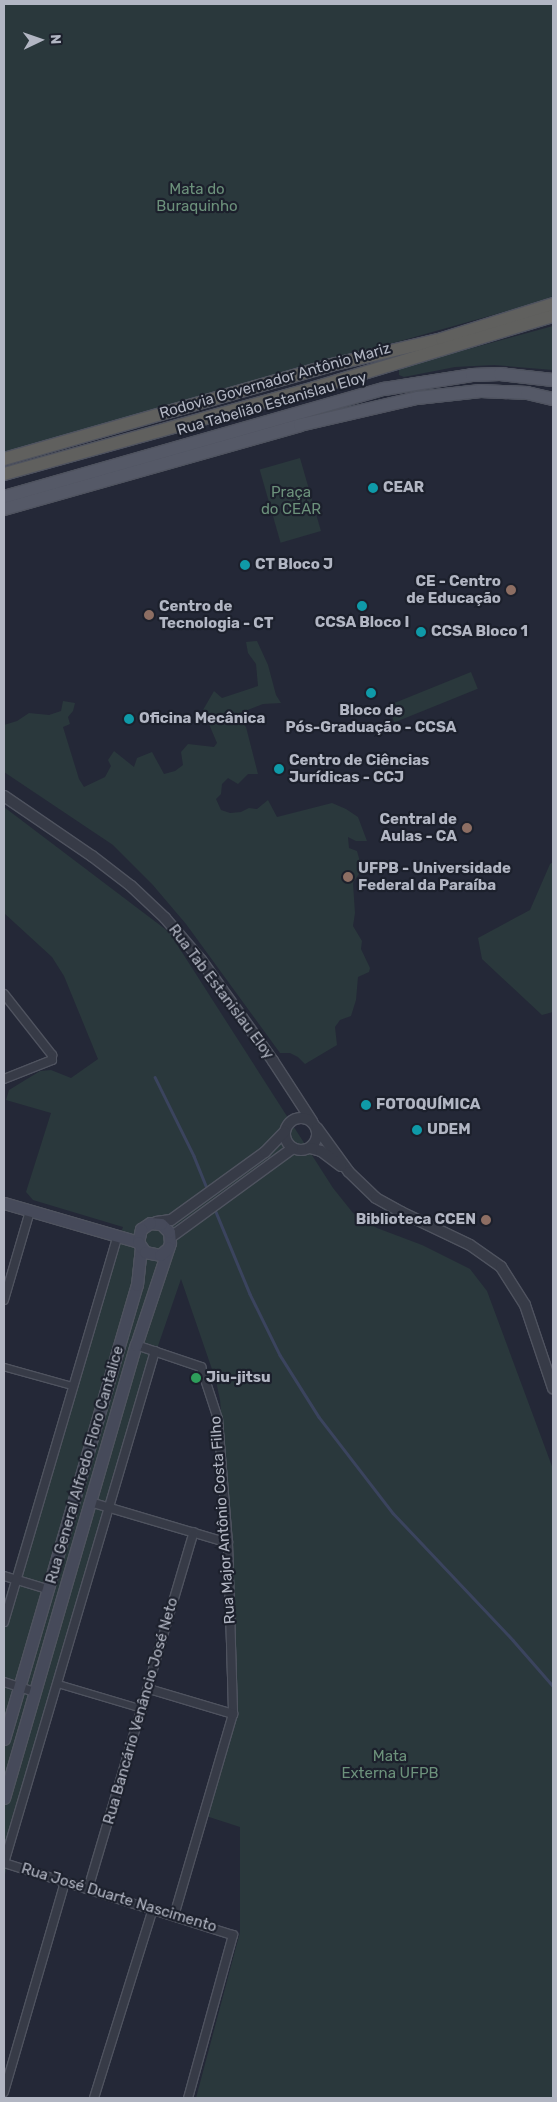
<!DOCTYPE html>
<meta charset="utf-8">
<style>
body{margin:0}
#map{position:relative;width:557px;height:2102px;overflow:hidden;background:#242837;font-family:Rubik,sans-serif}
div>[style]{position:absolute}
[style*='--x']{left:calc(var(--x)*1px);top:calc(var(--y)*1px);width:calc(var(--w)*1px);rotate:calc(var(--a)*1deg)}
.green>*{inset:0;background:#2a383c;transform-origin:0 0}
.stream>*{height:2.5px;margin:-1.25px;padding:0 1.25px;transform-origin:1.25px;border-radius:1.25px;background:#3b445e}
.roads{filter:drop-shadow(1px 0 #4f535f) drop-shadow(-1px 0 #4f535f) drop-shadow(0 1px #4f535f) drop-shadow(0 -1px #4f535f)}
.pedestrian>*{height:5.5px;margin:-2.75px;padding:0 2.75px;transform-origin:2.75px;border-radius:2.75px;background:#373b47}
.minor>*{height:8px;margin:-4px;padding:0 4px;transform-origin:4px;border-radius:4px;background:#373b47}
.tertiary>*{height:10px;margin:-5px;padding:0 5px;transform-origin:5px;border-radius:5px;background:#373b47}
.tertiary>.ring{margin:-5px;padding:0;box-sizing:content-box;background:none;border:10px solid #373b47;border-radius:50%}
.secondary>*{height:11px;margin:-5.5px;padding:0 5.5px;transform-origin:5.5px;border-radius:5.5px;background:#464a5a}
.primary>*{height:12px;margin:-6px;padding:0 6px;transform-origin:6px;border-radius:6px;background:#555967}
.trunk>*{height:12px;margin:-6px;padding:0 6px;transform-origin:6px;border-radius:6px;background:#60605e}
.dots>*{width:14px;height:14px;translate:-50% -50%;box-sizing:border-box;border:2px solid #1c202c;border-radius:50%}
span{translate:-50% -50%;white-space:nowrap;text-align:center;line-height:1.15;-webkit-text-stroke:4.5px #1c202c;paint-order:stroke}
.park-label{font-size:15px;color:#6c917b}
.street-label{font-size:15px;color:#b2b6c3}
.poi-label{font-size:15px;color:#b2b6c3;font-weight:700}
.left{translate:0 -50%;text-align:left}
.right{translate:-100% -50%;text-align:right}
.frame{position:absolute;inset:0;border:5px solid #b2b6c3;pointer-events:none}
.north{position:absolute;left:15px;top:15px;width:50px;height:50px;-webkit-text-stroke:4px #1c202c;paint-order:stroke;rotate:87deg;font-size:14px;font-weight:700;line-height:20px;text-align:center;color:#b2b6c3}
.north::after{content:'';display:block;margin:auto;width:18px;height:22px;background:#b2b6c3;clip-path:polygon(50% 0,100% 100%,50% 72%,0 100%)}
</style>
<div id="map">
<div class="green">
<i style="clip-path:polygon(4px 4px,553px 4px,553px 296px,539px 302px,4px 452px)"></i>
<i style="clip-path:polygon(553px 326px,553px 370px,494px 365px,455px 367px,404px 377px,399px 375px,399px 370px,409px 365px)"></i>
<i style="left:300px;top:458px;width:76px;height:42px;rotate:74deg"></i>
<i style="clip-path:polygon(257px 641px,268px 665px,276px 695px,281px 703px,263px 704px,240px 713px,226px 715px,229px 725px,241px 721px,246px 727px,258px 774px,248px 774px,238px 784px,228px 778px,222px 784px,221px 794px,216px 799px,221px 810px,230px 813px,241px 812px,249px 808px,257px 809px,268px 800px,277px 817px,332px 803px,346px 809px,358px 817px,367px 841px,356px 841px,348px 837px,349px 848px,357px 851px,362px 869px,353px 883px,355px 913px,353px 926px,362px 941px,361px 949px,370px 968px,369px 972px,358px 977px,356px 1000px,351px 1016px,340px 1020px,335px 1027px,337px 1045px,305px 1064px,298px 1057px,290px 1053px,280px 1053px,186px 924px,152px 884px,113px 845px,4px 772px,4px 725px,17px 721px,29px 713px,49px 715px,61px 711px,63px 701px,75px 703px,73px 711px,68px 717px,70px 724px,63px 727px,79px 779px,84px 787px,105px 777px,111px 766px,108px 760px,114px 751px,134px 767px,137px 758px,152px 752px,164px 774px,175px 771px,183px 765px,181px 752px,188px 744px,214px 747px,217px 743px,203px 710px,214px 691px,222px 698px,258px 686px,256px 664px,248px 653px,246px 642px)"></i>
<i style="left:471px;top:672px;width:18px;height:90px;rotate:68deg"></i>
<i style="clip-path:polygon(4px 807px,169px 932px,333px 1188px,353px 1213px,377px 1228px,422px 1245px,470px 1269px,487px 1291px,553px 1469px,553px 2098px,196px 2098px,240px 1932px,240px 1827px,206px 1816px,236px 1710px,231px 1529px,220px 1400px,216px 1381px,181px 1279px,158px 1346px,4px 1878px,4px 1602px,70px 1380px,123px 1227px,33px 1200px,26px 1192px,51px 1113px,6px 1100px,9px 1090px,40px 1071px,51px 1070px,71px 1078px,98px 1059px,64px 976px,52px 957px,4px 913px)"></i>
<i style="clip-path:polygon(553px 862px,553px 1012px,542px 1015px,482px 959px,478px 938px,530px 910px,550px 864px)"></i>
</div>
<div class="stream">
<i style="--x:155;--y:1077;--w:88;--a:63.7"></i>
<i style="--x:194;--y:1156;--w:38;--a:68"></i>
<i style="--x:214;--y:1207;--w:94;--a:67.5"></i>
<i style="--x:250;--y:1294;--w:68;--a:63.8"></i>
<i style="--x:280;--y:1355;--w:73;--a:57.8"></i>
<i style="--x:319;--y:1417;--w:121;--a:52.4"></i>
<i style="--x:393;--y:1513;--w:175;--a:46.6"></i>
<i style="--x:513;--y:1640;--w:61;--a:49"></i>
</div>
<div class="roads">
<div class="pedestrian">
<i style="--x:4;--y:1367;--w:71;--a:15.6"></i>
<i style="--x:58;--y:1684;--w:89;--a:16.4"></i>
</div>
<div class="minor">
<i style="--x:4;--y:994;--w:78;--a:51.8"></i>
<i style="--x:52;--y:1055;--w:5;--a:90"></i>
<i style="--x:52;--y:1060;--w:52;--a:158.4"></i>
<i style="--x:4;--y:1300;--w:93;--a:-73.7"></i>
<i style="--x:136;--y:1345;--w:69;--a:18.7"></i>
<i style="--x:201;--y:1367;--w:55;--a:71.9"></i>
<i style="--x:218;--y:1419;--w:124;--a:85.4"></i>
<i style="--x:228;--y:1543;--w:171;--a:88.3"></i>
<i style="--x:233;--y:1714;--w:210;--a:106.3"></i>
<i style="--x:155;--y:1351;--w:534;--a:106.43"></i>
<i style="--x:4;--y:1863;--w:240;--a:17.5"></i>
<i style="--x:233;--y:1935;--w:169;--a:105.4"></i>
<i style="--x:90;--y:1502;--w:144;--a:16.5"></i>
<i style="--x:4;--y:1576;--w:45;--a:16.8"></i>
<i style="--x:4;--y:1622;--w:403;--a:-73.6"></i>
<i style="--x:4;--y:1682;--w:33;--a:18"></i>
<i style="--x:149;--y:1689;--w:88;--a:16.6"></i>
<i style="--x:88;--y:1889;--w:372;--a:-73.5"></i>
<i style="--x:4;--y:2092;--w:219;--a:-73.8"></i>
<i style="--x:94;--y:2098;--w:198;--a:-72.7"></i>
</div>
<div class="tertiary">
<i style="--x:4;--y:796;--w:107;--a:34.3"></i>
<i style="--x:92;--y:856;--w:49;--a:37.6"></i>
<i style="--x:131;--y:886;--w:47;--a:43.3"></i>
<i style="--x:165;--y:918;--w:55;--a:49.4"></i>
<i style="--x:201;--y:960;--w:124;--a:54.5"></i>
<i style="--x:273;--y:1061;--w:72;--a:57"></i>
<i class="ring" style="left:285px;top:1118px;width:22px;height:22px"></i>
<i style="--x:317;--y:1128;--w:54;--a:54"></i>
<i style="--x:349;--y:1172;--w:37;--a:44"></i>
<i style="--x:376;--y:1198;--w:29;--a:29"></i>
<i style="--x:401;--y:1212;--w:76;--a:25.6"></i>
<i style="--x:470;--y:1245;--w:38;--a:35"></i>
<i style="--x:501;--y:1267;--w:45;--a:57.7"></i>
<i style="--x:525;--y:1305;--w:88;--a:71.4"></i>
<i style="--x:310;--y:1148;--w:11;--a:15"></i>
<i style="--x:321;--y:1151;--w:25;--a:37"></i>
<i style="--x:156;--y:1222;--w:15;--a:-8"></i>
<i style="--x:171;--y:1220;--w:116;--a:-35.9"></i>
<i style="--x:265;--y:1152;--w:28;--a:-46"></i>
<i style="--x:171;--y:1237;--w:151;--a:-36.1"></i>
</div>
<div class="secondary">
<i style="--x:4;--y:1203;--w:140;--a:16.2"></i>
<i style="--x:4;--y:1739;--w:473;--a:-73.7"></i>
<i style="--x:137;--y:1285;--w:36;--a:-84"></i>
<i style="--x:4;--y:1798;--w:472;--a:-73.8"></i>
<i style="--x:136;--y:1345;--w:108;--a:-71.6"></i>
<i style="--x:170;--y:1243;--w:11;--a:-95"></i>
<i style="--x:169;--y:1232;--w:11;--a:-135"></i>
<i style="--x:161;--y:1224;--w:11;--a:-175"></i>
<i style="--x:150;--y:1223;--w:11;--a:146"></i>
<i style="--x:141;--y:1229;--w:13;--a:103"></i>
<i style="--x:138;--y:1242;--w:12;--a:55"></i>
<i style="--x:145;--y:1252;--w:15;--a:11"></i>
<i style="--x:160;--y:1255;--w:11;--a:-41"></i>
</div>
<div class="primary">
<i style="--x:4;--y:497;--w:395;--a:-15.9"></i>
<i style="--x:384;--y:389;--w:89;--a:-9"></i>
<i style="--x:472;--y:375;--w:28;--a:-2"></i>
<i style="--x:500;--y:374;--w:53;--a:6.5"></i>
<i style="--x:4;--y:509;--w:308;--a:-15.8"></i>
<i style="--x:300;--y:425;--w:120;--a:-13"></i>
<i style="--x:417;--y:398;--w:64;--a:-6.2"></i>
<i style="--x:481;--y:391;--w:46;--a:2.5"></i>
<i style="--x:527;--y:393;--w:27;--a:13"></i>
</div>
<div class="trunk">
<i style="--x:4;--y:459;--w:340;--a:-16"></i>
<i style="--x:331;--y:365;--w:114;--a:-13.2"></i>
<i style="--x:442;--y:339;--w:116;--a:-17.5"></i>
<i style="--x:4;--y:474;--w:322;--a:-15.5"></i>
<i style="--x:314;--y:388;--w:250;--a:-16.8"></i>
</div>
</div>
<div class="dots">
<i style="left:373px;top:488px;background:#0f9aa8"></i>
<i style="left:245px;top:565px;background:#0f9aa8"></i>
<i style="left:511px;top:590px;background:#8d6e63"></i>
<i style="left:362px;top:606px;background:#0f9aa8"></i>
<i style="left:149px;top:615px;background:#8d6e63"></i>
<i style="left:421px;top:632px;background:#0f9aa8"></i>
<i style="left:371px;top:693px;background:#0f9aa8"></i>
<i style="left:129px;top:719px;background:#0f9aa8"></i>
<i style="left:279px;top:769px;background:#0f9aa8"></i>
<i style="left:467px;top:828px;background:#8d6e63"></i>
<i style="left:348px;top:877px;background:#8d6e63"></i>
<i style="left:366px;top:1105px;background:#0f9aa8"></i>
<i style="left:417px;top:1130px;background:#0f9aa8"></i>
<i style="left:486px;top:1220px;background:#8d6e63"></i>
<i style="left:196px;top:1378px;background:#2e9e5b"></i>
</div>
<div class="park-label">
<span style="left:197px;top:198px">Mata do<br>Buraquinho</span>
<span style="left:291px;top:501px">Praça<br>do CEAR</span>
<span style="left:390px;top:1765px">Mata<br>Externa UFPB</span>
</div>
<div class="street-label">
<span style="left:275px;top:381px;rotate:-16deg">Rodovia Governador Antônio Mariz</span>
<span style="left:272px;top:404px;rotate:-16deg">Rua Tabelião Estanislau Eloy</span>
<span style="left:221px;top:992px;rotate:53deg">Rua Tab Estanislau Eloy</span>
<span style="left:85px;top:1465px;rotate:-74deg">Rua General Alfredo Floro Cantalice</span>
<span style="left:223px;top:1520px;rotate:-94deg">Rua Major Antônio Costa Filho</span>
<span style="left:141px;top:1711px;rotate:-74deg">Rua Bancário Venâncio José Neto</span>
<span style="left:119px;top:1898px;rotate:17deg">Rua José Duarte Nascimento</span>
</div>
<div class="poi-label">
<span class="left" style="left:383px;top:488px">CEAR</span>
<span class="left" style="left:255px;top:565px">CT Bloco J</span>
<span class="right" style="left:501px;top:590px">CE - Centro<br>de Educação</span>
<span class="left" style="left:159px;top:615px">Centro de<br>Tecnologia - CT</span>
<span style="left:362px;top:623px">CCSA Bloco I</span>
<span class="left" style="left:431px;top:632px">CCSA Bloco 1</span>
<span style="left:371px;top:719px">Bloco de<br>Pós-Graduação - CCSA</span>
<span class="left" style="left:139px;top:719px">Oficina Mecânica</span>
<span class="left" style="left:289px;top:769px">Centro de Ciências<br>Jurídicas - CCJ</span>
<span class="right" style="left:457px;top:828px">Central de<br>Aulas - CA</span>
<span class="left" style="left:358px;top:877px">UFPB - Universidade<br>Federal da Paraíba</span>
<span class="left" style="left:376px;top:1105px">FOTOQUÍMICA</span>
<span class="left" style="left:427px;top:1130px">UDEM</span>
<span class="right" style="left:476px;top:1220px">Biblioteca CCEN</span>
<span class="left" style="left:206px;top:1378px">Jiu-jitsu</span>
</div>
<div class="frame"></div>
<div class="north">N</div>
</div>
